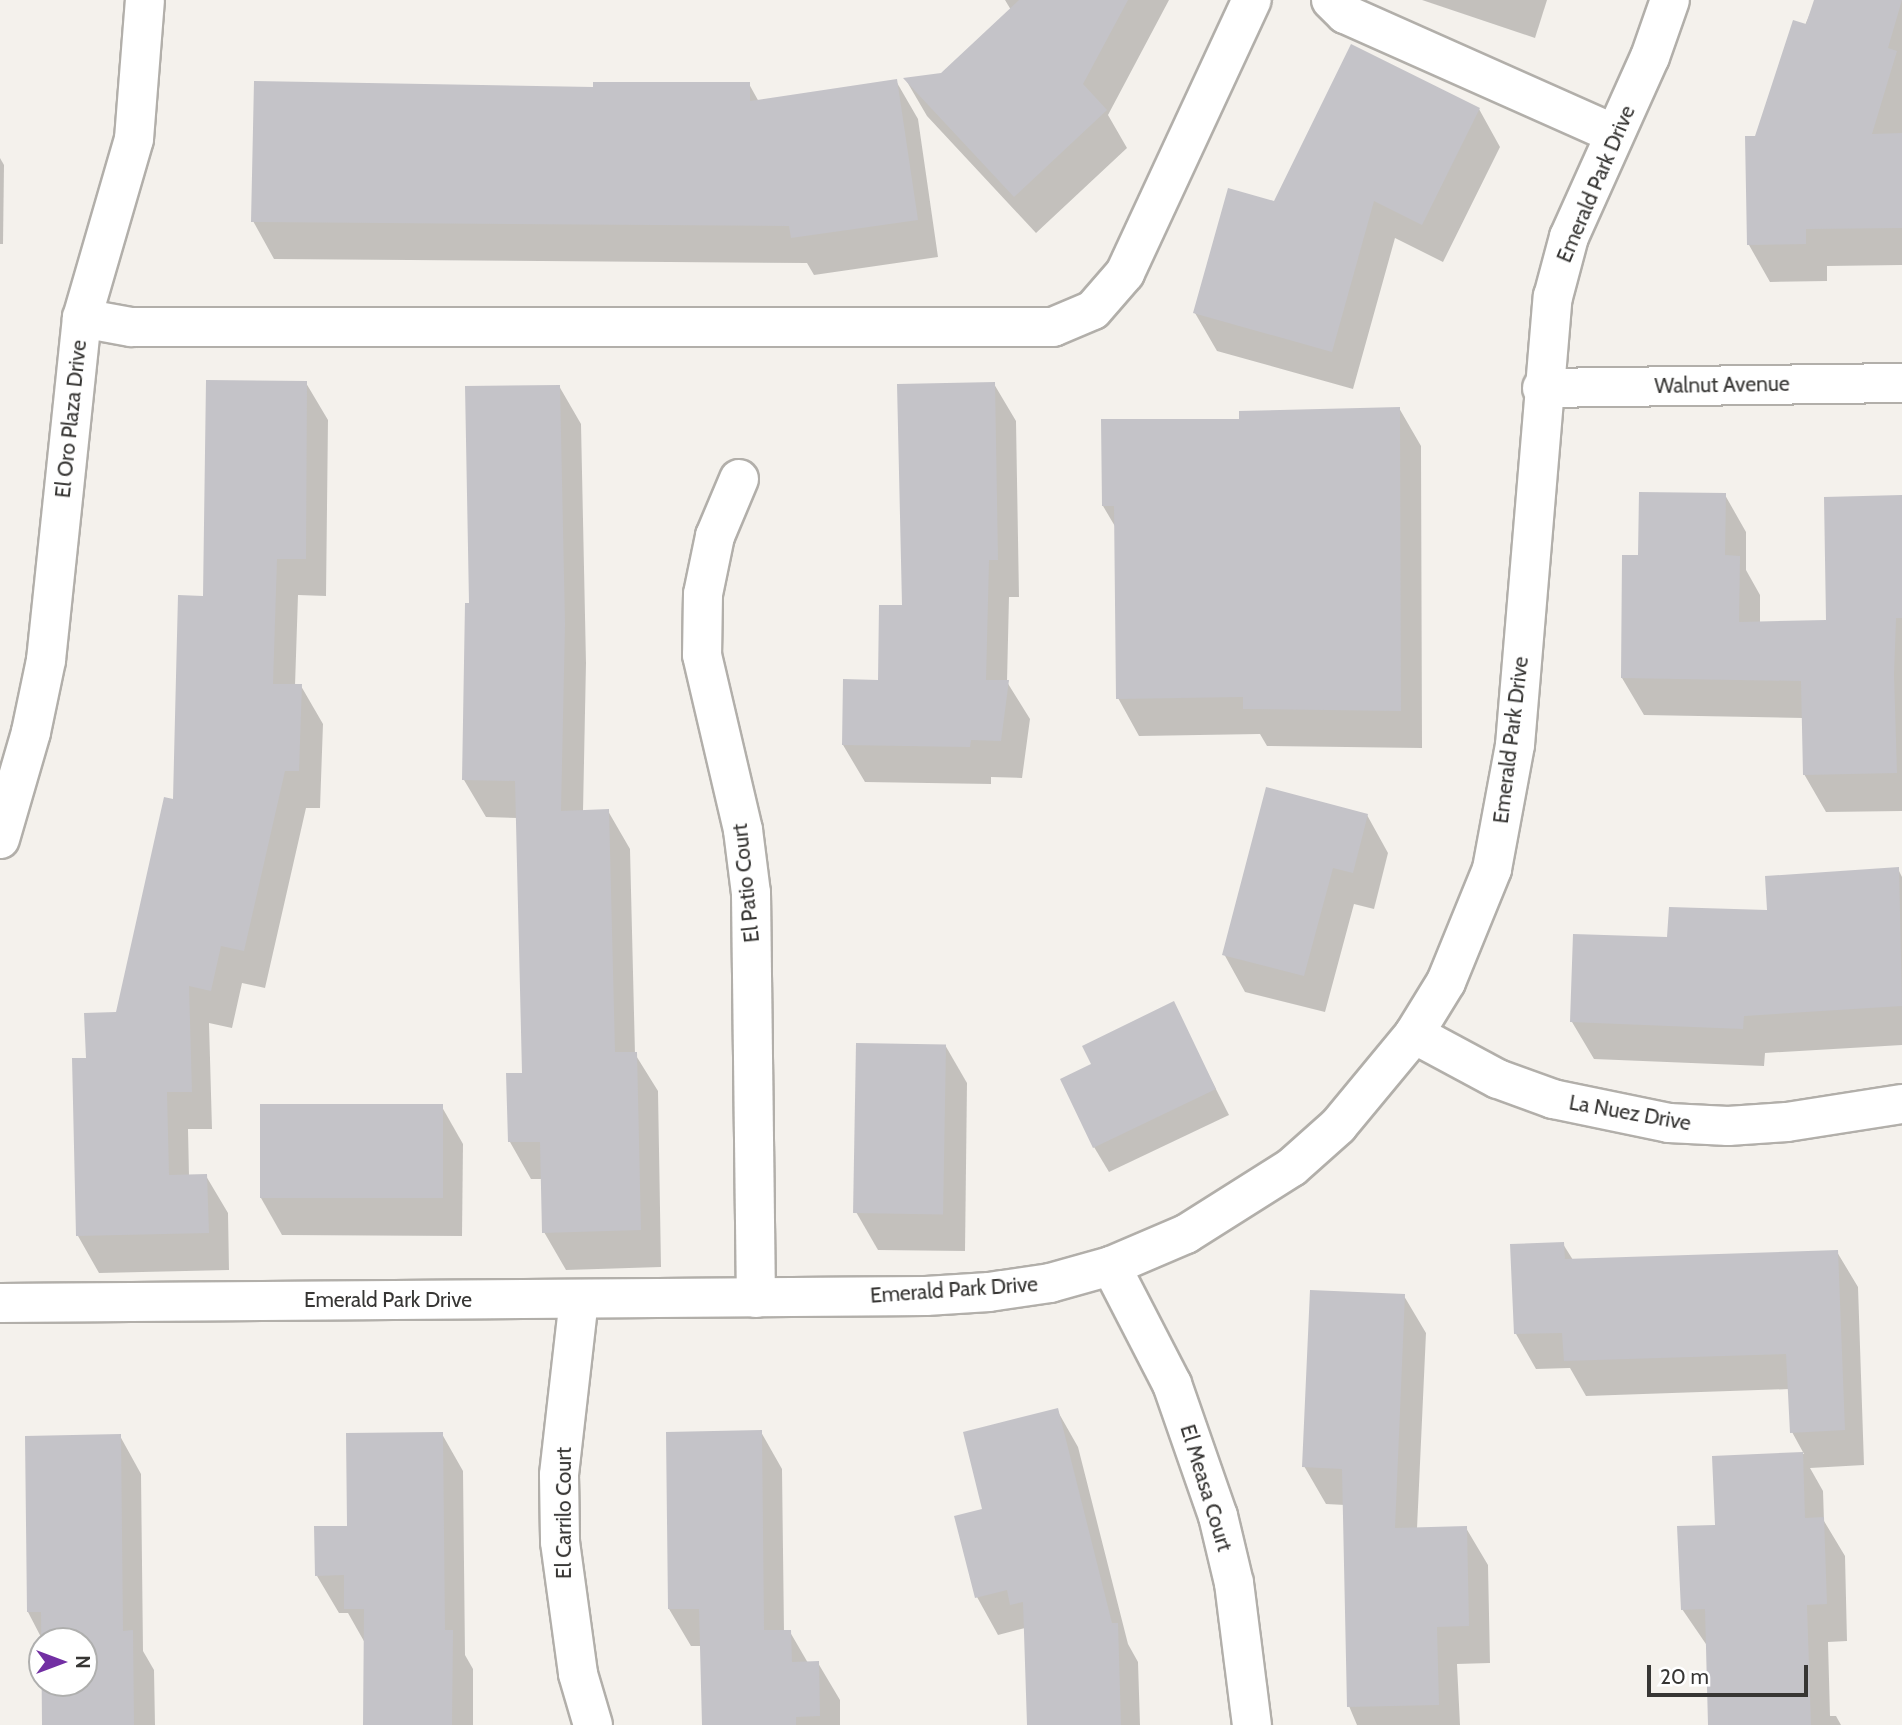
<!DOCTYPE html>
<style>
body{margin:0}
#map{position:relative;width:1902px;height:1725px;overflow:hidden;background:#f4f1ec;font-family:Cabin,sans-serif}
div>[style]{position:absolute}
[style*='--x']{left:calc(var(--x)*1px);top:calc(var(--y)*1px);width:calc(var(--w)*1px);rotate:calc(var(--a)*1deg)}
.shadow>*{inset:0;background:#0003}
.building>*{inset:0;background:#c4c3c8;transform-origin:0 0}
.roads{filter:drop-shadow(2px 0 #b2afaa) drop-shadow(-2px 0 #b2afaa) drop-shadow(0 2px #b2afaa) drop-shadow(0 -2px #b2afaa)}
.minor>*{height:38px;margin:-19px;padding:0 19px;transform-origin:19px;border-radius:19px;background:#fff}
span{translate:-50% -50%;white-space:nowrap;text-align:center;line-height:1.15;-webkit-text-stroke:5px #fff;paint-order:stroke}
.street-label{font-size:21px;color:#373634}
.north{position:absolute;left:28px;top:1627px;width:70px;height:70px;box-sizing:border-box;background:#fff;border:2px solid #afafae;border-radius:50%;rotate:90deg;font-size:19px;font-weight:700;line-height:28px;text-align:center;color:#373634}
.north::after{content:'';display:block;margin:auto;width:24px;height:32px;background:#722fa3;clip-path:polygon(50% 0,100% 100%,50% 72%,0 100%)}
.scale{position:absolute;left:1647px;top:1665px;width:161px;height:32px;box-sizing:border-box;border:4px solid #373634;border-top:0;padding-left:9px;font-size:21px;line-height:24px;white-space:nowrap;color:#373634;-webkit-text-stroke:5px #fff;paint-order:stroke}
</style>
<div id="map">
<div class="shadow">
<i style="clip-path:polygon(1005px 0,1169px 0,1108px 115px,1127px 148px,1036px 233px,927px 116px,906px 80px,942px 74px,1011px 10px)"></i>
<i style="clip-path:polygon(1422px 0,1547px 0,1535px 38px)"></i>
<i style="clip-path:polygon(1816px 0,1902px 0,1902px 265px,1827px 266px,1827px 281px,1770px 282px,1749px 245px,1756px 137px)"></i>
<i style="clip-path:polygon(896px 81px,918px 119px,938px 257px,814px 275px,807px 263px,274px 259px,253px 221px,749px 84px,759px 102px)"></i>
<i style="clip-path:polygon(1479px 109px,1500px 147px,1443px 262px,1395px 238px,1353px 389px,1217px 351px,1195px 313px,1275px 203px)"></i>
<i style="clip-path:polygon(0 158px,4px 165px,3px 244px,0 244px)"></i>
<i style="clip-path:polygon(306px 383px,328px 420px,326px 596px,298px 595px,295px 686px,301px 686px,323px 724px,320px 808px,306px 808px,265px 988px,242px 983px,232px 1028px,209px 1023px,212px 1129px,188px 1129px,189px 1176px,206px 1176px,228px 1213px,229px 1270px,99px 1273px,78px 1236px,88px 1059px,118px 1014px,175px 801px,204px 597px)"></i>
<i style="clip-path:polygon(994px 384px,1016px 421px,1019px 597px,1009px 597px,1007px 682px,1030px 719px,1022px 778px,991px 777px,991px 784px,865px 782px,843px 745px,880px 681px,903px 607px)"></i>
<i style="clip-path:polygon(559px 386px,581px 424px,586px 663px,583px 812px,608px 811px,630px 849px,635px 1054px,658px 1091px,661px 1267px,566px 1270px,544px 1232px,543px 1179px,531px 1179px,510px 1142px,524px 1075px,517px 818px,486px 817px,464px 780px,471px 604px)"></i>
<i style="clip-path:polygon(1399px 408px,1421px 446px,1422px 748px,1267px 746px,1260px 734px,1139px 736px,1118px 698px,1116px 528px,1103px 506px,1241px 420px)"></i>
<i style="clip-path:polygon(1725px 495px,1746px 532px,1746px 570px,1760px 595px,1760px 623px,1828px 621px,1902px 497px,1902px 811px,1826px 812px,1804px 774px,1803px 718px,1644px 715px,1622px 678px,1639px 557px)"></i>
<i style="clip-path:polygon(1367px 815px,1388px 853px,1374px 909px,1354px 904px,1325px 1012px,1245px 992px,1224px 954px)"></i>
<i style="clip-path:polygon(1898px 869px,1902px 877px,1902px 1045px,1765px 1053px,1764px 1066px,1594px 1059px,1572px 1022px,1669px 939px,1769px 912px)"></i>
<i style="clip-path:polygon(1173px 1004px,1229px 1115px,1109px 1172px,1094px 1147px,1093px 1065px)"></i>
<i style="clip-path:polygon(945px 1045px,967px 1083px,965px 1251px,878px 1250px,856px 1212px)"></i>
<i style="clip-path:polygon(442px 1107px,463px 1144px,462px 1236px,282px 1235px,261px 1198px)"></i>
<i style="clip-path:polygon(1563px 1244px,1573px 1260px,1837px 1252px,1858px 1287px,1864px 1465px,1810px 1468px,1823px 1491px,1824px 1521px,1845px 1556px,1847px 1641px,1828px 1642px,1830px 1716px,1836px 1716px,1841px 1725px,1710px 1725px,1708px 1647px,1682px 1609px,1717px 1526px,1714px 1457px,1804px 1454px,1792px 1432px,1790px 1389px,1586px 1396px,1570px 1368px,1536px 1369px,1516px 1334px)"></i>
<i style="clip-path:polygon(1404px 1296px,1426px 1333px,1417px 1529px,1466px 1528px,1488px 1565px,1490px 1663px,1457px 1664px,1460px 1725px,1357px 1725px,1349px 1706px,1345px 1505px,1326px 1504px,1304px 1466px)"></i>
<i style="clip-path:polygon(1057px 1410px,1078px 1447px,1128px 1644px,1138px 1662px,1140px 1725px,1028px 1725px,1025px 1628px,998px 1635px,977px 1597px,984px 1510px)"></i>
<i style="clip-path:polygon(761px 1432px,782px 1469px,784px 1632px,790px 1632px,808px 1663px,818px 1663px,840px 1700px,840px 1725px,704px 1725px,702px 1646px,691px 1646px,669px 1609px)"></i>
<i style="clip-path:polygon(442px 1434px,463px 1471px,465px 1655px,473px 1669px,473px 1725px,365px 1725px,365px 1643px,348px 1613px,339px 1613px,317px 1576px,349px 1528px)"></i>
<i style="clip-path:polygon(120px 1436px,141px 1474px,143px 1651px,154px 1670px,155px 1725px,44px 1725px,44px 1683px,84px 1683px,84px 1641px,43px 1641px,28px 1612px)"></i>
</div>
<div class="building">
<i style="clip-path:polygon(1019px 0,1128px 0,1083px 84px,1107px 110px,1014px 197px,903px 78px,941px 73px)"></i>
<i style="clip-path:polygon(1814px 0,1902px 0,1888px 48px,1897px 51px,1872px 134px,1902px 133px,1902px 228px,1806px 229px,1806px 244px,1747px 245px,1745px 136px,1755px 136px,1793px 20px,1806px 24px)"></i>
<i style="clip-path:polygon(1351px 44px,1480px 108px,1422px 225px,1374px 201px,1332px 352px,1193px 313px,1228px 188px,1274px 201px)"></i>
<i style="clip-path:polygon(897px 79px,918px 220px,791px 238px,789px 226px,251px 222px,254px 81px,593px 87px,593px 82px,750px 82px,750px 101px)"></i>
<i style="clip-path:polygon(206px 380px,307px 381px,306px 559px,277px 559px,273px 684px,302px 684px,299px 771px,285px 771px,244px 951px,221px 946px,211px 991px,189px 986px,192px 1092px,167px 1092px,169px 1175px,207px 1174px,209px 1233px,76px 1236px,72px 1058px,86px 1058px,84px 1013px,116px 1012px,164px 797px,173px 799px,178px 595px,203px 596px)"></i>
<i style="clip-path:polygon(995px 382px,998px 560px,989px 560px,986px 680px,1009px 680px,1001px 741px,971px 740px,970px 747px,842px 745px,843px 679px,878px 680px,879px 605px,902px 605px,897px 384px)"></i>
<i style="clip-path:polygon(560px 385px,565px 624px,561px 811px,609px 809px,615px 1052px,637px 1052px,641px 1230px,542px 1233px,540px 1142px,508px 1142px,506px 1073px,522px 1073px,515px 781px,462px 780px,465px 603px,469px 603px,465px 386px)"></i>
<i style="clip-path:polygon(1400px 407px,1401px 711px,1243px 709px,1243px 697px,1116px 699px,1114px 506px,1102px 506px,1101px 419px,1239px 419px,1239px 411px)"></i>
<i style="clip-path:polygon(1639px 492px,1726px 493px,1725px 555px,1740px 556px,1739px 622px,1826px 620px,1824px 497px,1902px 495px,1902px 618px,1896px 618px,1894px 674px,1897px 773px,1803px 775px,1801px 681px,1621px 678px,1622px 555px,1638px 555px)"></i>
<i style="clip-path:polygon(1266px 787px,1368px 814px,1353px 873px,1333px 868px,1304px 976px,1222px 955px)"></i>
<i style="clip-path:polygon(1899px 867px,1902px 1006px,1744px 1016px,1743px 1029px,1570px 1022px,1573px 934px,1667px 937px,1669px 907px,1767px 910px,1765px 876px)"></i>
<i style="clip-path:polygon(1174px 1001px,1216px 1089px,1093px 1148px,1060px 1079px,1091px 1064px,1082px 1046px)"></i>
<i style="left:856px;top:1043px;width:90px;height:170px;rotate:1deg"></i>
<i style="left:260px;top:1104px;width:183px;height:94px"></i>
<i style="clip-path:polygon(1564px 1242px,1565px 1259px,1838px 1250px,1845px 1430px,1790px 1433px,1786px 1354px,1564px 1361px,1562px 1333px,1514px 1334px,1510px 1244px)"></i>
<i style="clip-path:polygon(1310px 1290px,1405px 1294px,1395px 1528px,1467px 1526px,1469px 1626px,1437px 1627px,1439px 1705px,1347px 1707px,1342px 1469px,1302px 1467px)"></i>
<i style="clip-path:polygon(1058px 1408px,1112px 1623px,1118px 1623px,1121px 1725px,1027px 1725px,1023px 1602px,1010px 1605px,1007px 1590px,975px 1598px,954px 1516px,982px 1509px,963px 1432px)"></i>
<i style="clip-path:polygon(762px 1430px,764px 1630px,791px 1630px,792px 1662px,819px 1661px,820px 1716px,796px 1717px,796px 1725px,702px 1725px,699px 1609px,668px 1609px,666px 1432px)"></i>
<i style="clip-path:polygon(443px 1432px,445px 1630px,453px 1630px,452px 1725px,363px 1725px,364px 1609px,344px 1609px,344px 1575px,315px 1576px,314px 1526px,347px 1526px,346px 1433px)"></i>
<i style="clip-path:polygon(evenodd,121px 1434px,123px 1631px,133px 1630px,134px 1725px,42px 1725px,41px 1612px,27px 1612px,25px 1436px,121px 1434px,42px 1641px,84px 1641px,84px 1683px,42px 1683px,42px 1641px)"></i>
<i style="clip-path:polygon(1803px 1452px,1805px 1518px,1824px 1517px,1827px 1604px,1807px 1605px,1811px 1725px,1708px 1725px,1705px 1609px,1681px 1610px,1677px 1526px,1715px 1525px,1712px 1456px)"></i>
</div>
<div class="roads">
<div class="minor">
<i style="--x:1331;--y:0;--w:20;--a:45"></i>
<i style="--x:1345;--y:14;--w:295;--a:24"></i>
<i style="--x:82;--y:318;--w:50;--a:10.4"></i>
<i style="--x:131;--y:327;--w:922;--a:0"></i>
<i style="--x:1053;--y:327;--w:43;--a:-23"></i>
<i style="--x:1093;--y:310;--w:49;--a:-49.1"></i>
<i style="--x:1125;--y:273;--w:301;--a:-65.1"></i>
<i style="--x:1542;--y:388;--w:360;--a:-0.8"></i>
<i style="--x:739;--y:479;--w:62;--a:112.8"></i>
<i style="--x:715;--y:536;--w:59;--a:101.7"></i>
<i style="--x:703;--y:594;--w:61;--a:90.9"></i>
<i style="--x:702;--y:655;--w:180;--a:76.8"></i>
<i style="--x:743;--y:830;--w:64;--a:82.8"></i>
<i style="--x:751;--y:893;--w:405;--a:89.3"></i>
<i style="--x:0;--y:839;--w:111;--a:-73.8"></i>
<i style="--x:31;--y:732;--w:74;--a:-78.2"></i>
<i style="--x:46;--y:660;--w:344;--a:-84"></i>
<i style="--x:82;--y:318;--w:186;--a:-73.8"></i>
<i style="--x:134;--y:139;--w:139;--a:-85.5"></i>
<i style="--x:1414;--y:1034;--w:95;--a:28.2"></i>
<i style="--x:1498;--y:1079;--w:59;--a:20"></i>
<i style="--x:1553;--y:1099;--w:118;--a:11.7"></i>
<i style="--x:1669;--y:1123;--w:59;--a:2.9"></i>
<i style="--x:1728;--y:1126;--w:59;--a:-3.9"></i>
<i style="--x:1787;--y:1122;--w:116;--a:-8.9"></i>
<i style="--x:1111;--y:1266;--w:133;--a:62.7"></i>
<i style="--x:1172;--y:1384;--w:140;--a:70.8"></i>
<i style="--x:1218;--y:1516;--w:69;--a:76.6"></i>
<i style="--x:1234;--y:1583;--w:143;--a:82.8"></i>
<i style="--x:579;--y:1299;--w:177;--a:96.5"></i>
<i style="--x:559;--y:1475;--w:67;--a:89.1"></i>
<i style="--x:560;--y:1542;--w:133;--a:82.2"></i>
<i style="--x:578;--y:1674;--w:53;--a:73.6"></i>
<i style="--x:0;--y:1303;--w:926;--a:-0.43"></i>
<i style="--x:926;--y:1296;--w:63;--a:-3.6"></i>
<i style="--x:989;--y:1292;--w:62;--a:-8.4"></i>
<i style="--x:1050;--y:1283;--w:63;--a:-15.6"></i>
<i style="--x:1111;--y:1266;--w:82;--a:-23.1"></i>
<i style="--x:1186;--y:1234;--w:125;--a:-32.3"></i>
<i style="--x:1292;--y:1167;--w:62;--a:-41.7"></i>
<i style="--x:1338;--y:1126;--w:119;--a:-50.4"></i>
<i style="--x:1414;--y:1034;--w:61;--a:-58.4"></i>
<i style="--x:1446;--y:982;--w:122;--a:-67.8"></i>
<i style="--x:1492;--y:869;--w:126;--a:-79.5"></i>
<i style="--x:1515;--y:745;--w:450;--a:-85.2"></i>
<i style="--x:1553;--y:297;--w:62;--a:-75.1"></i>
<i style="--x:1569;--y:237;--w:197;--a:-65.8"></i>
<i style="--x:1650;--y:57;--w:60;--a:-70.7"></i>
</div>
</div>
<div class="street-label">
<span style="left:1596px;top:184px;rotate:-67deg">Emerald Park Drive</span>
<span style="left:1722px;top:385px;rotate:-1deg">Walnut Avenue</span>
<span style="left:71px;top:419px;rotate:-84deg">El Oro Plaza Drive</span>
<span style="left:1511px;top:740px;rotate:-83deg">Emerald Park Drive</span>
<span style="left:746px;top:883px;rotate:-96deg">El Patio Court</span>
<span style="left:1630px;top:1113px;rotate:10deg">La Nuez Drive</span>
<span style="left:954px;top:1290px;rotate:-4deg">Emerald Park Drive</span>
<span style="left:388px;top:1300px">Emerald Park Drive</span>
<span style="left:1206px;top:1488px;rotate:73deg">El Measa Court</span>
<span style="left:564px;top:1513px;rotate:-90deg">El Carrilo Court</span>
</div>
<div class="north">N</div>
<div class="scale">20 m</div>
</div>
